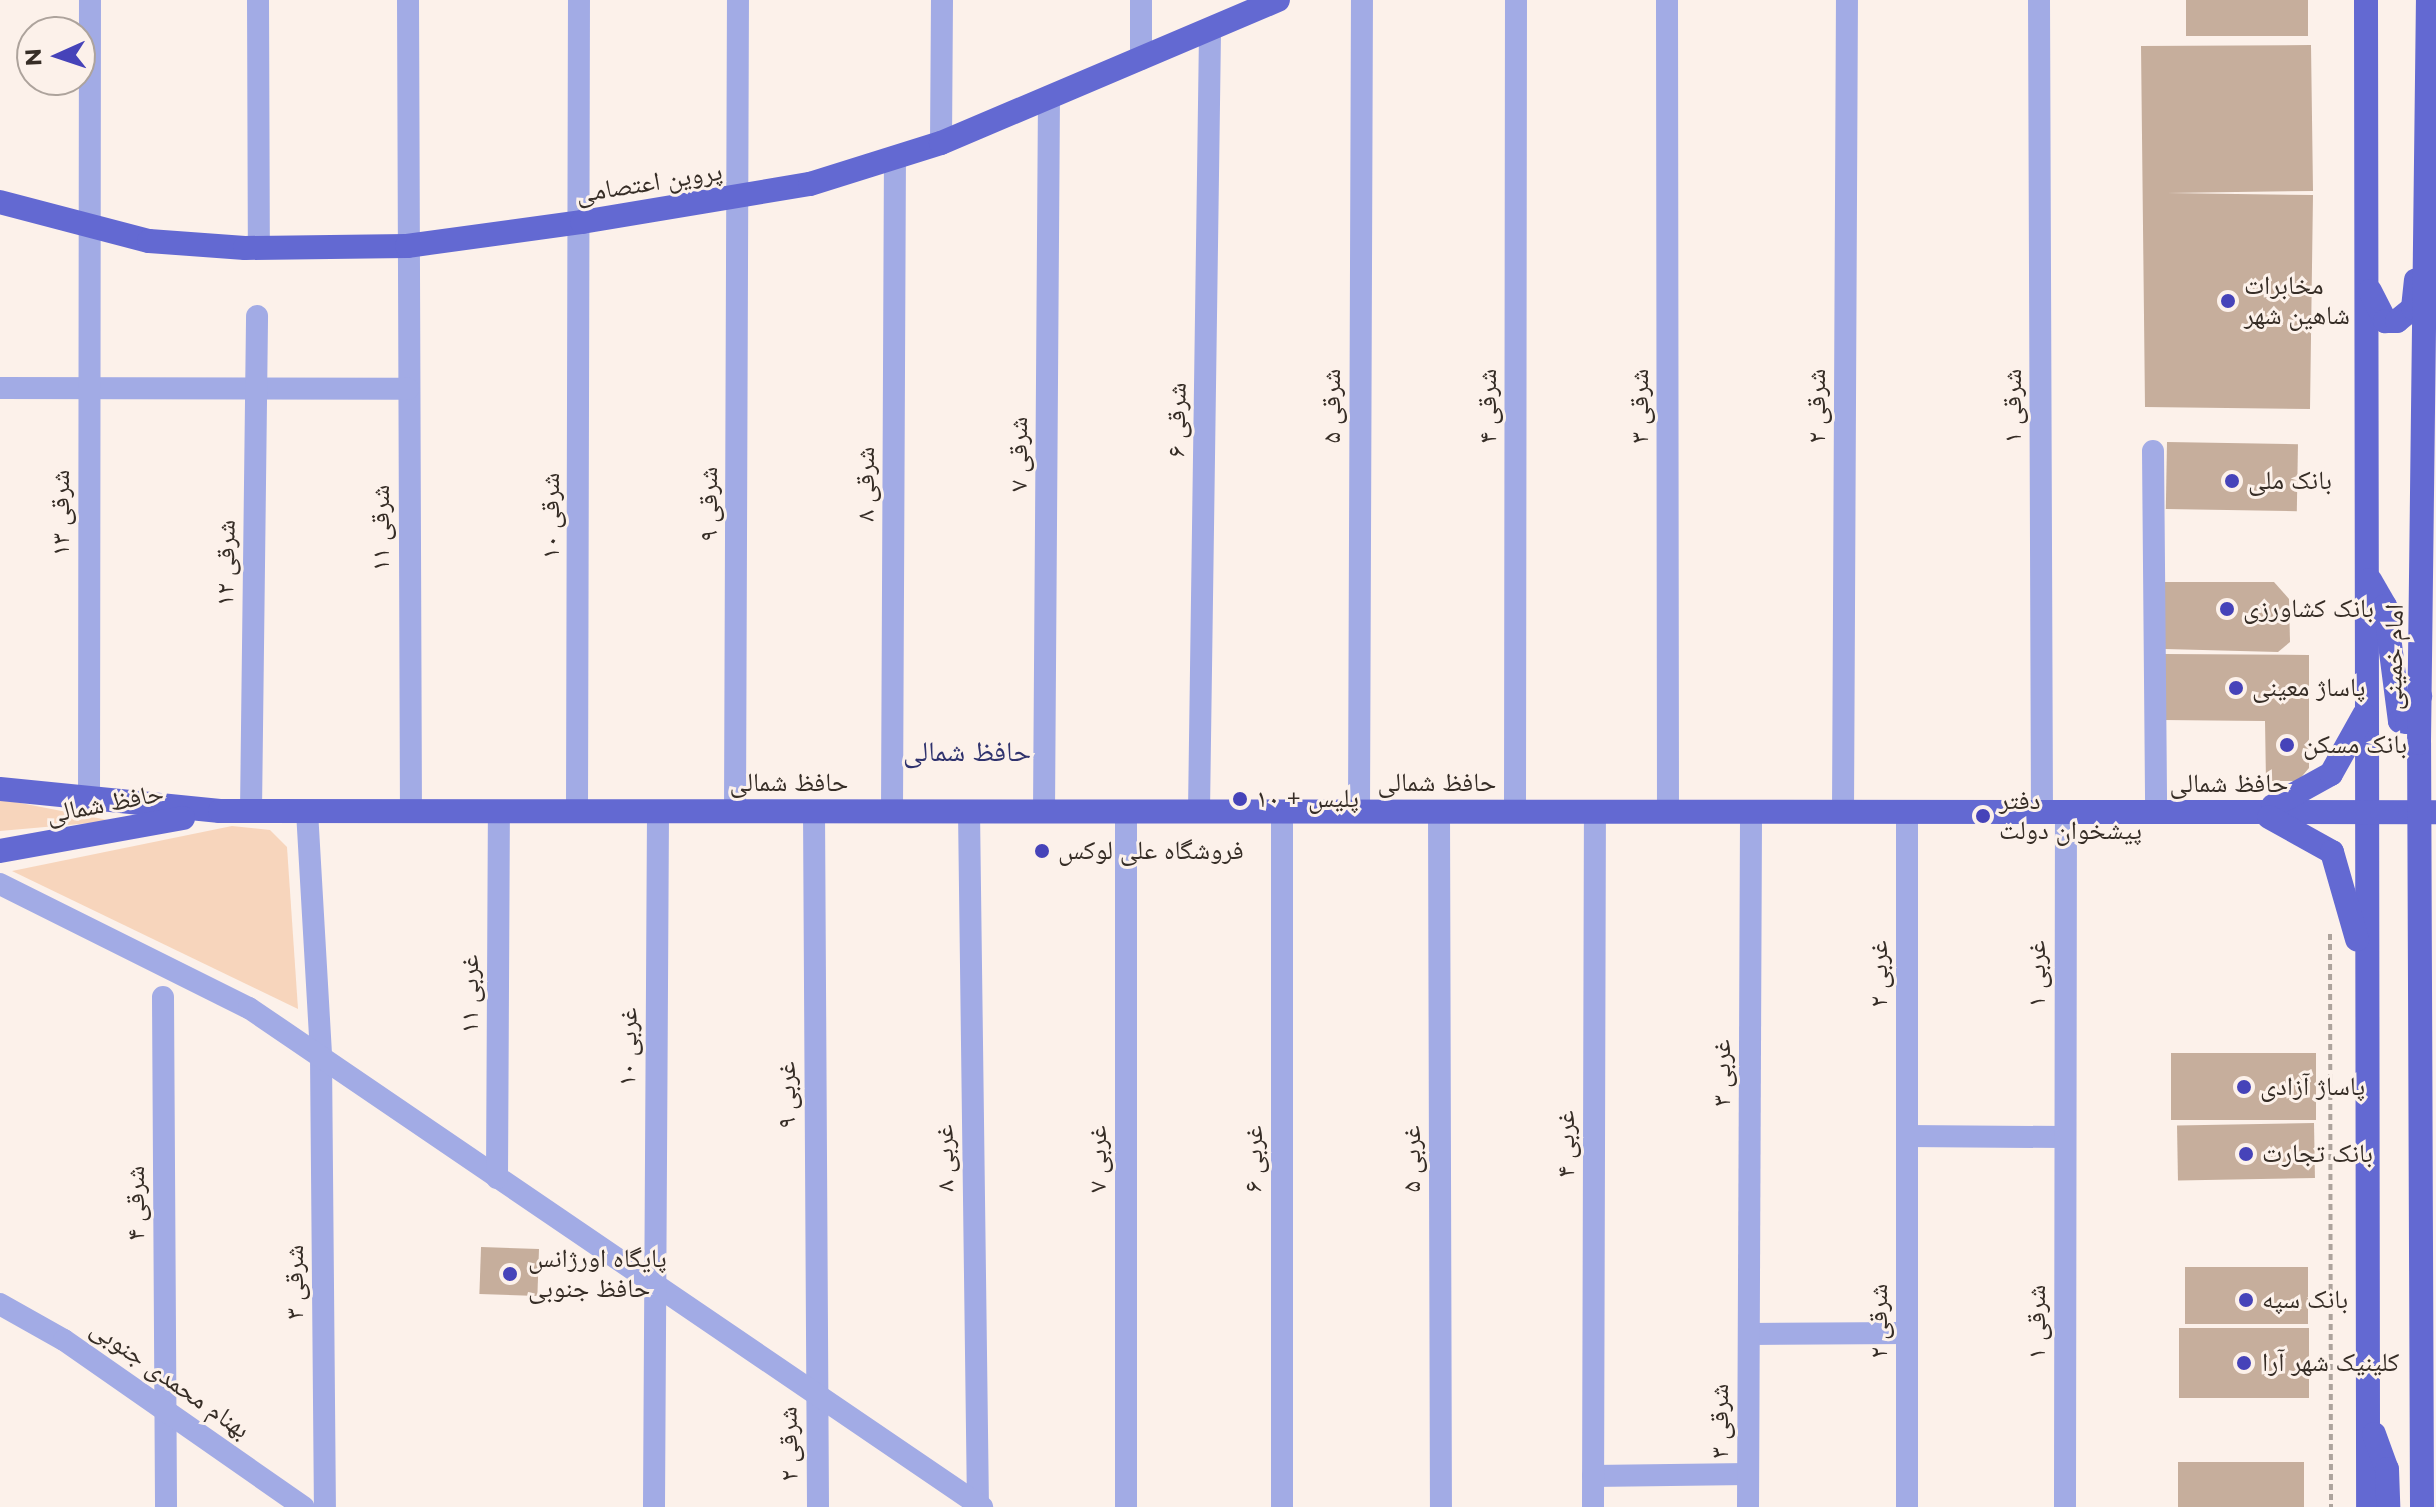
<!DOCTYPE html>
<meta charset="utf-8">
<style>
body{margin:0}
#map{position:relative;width:2436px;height:1507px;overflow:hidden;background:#fcf1ea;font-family:Montserrat,"Noto Naskh Arabic",sans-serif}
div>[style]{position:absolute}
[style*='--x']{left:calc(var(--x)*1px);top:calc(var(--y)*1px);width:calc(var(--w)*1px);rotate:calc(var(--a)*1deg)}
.green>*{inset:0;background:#f7d5bc}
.building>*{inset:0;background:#c6ae9c;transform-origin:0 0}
.path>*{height:4px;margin-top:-2px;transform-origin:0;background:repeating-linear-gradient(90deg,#ada39c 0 6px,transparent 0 10px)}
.minor>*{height:22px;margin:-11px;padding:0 11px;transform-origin:11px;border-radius:11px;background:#a2abe5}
.major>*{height:24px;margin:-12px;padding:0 12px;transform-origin:12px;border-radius:12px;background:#6369d2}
.dots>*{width:22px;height:22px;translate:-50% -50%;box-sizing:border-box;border:4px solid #fcf1ea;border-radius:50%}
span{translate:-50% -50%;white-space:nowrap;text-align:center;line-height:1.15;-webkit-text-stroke:6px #fcf1ea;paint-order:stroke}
.street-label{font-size:26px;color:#362d26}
.poi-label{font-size:26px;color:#362d26}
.left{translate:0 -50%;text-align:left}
.neighbourhood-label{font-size:28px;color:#2f326d}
.north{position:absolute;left:16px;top:16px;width:80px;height:80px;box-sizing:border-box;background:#fcf1ea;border:2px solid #ada39c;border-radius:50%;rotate:267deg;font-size:22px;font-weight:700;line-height:32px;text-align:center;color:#362d26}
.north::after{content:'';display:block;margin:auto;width:28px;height:36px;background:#4643b9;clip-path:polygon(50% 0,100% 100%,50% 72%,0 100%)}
</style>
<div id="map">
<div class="green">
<i style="clip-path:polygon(0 799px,113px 821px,0 831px)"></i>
<i style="clip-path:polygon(232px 826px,270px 830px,287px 847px,298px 1009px,12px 871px)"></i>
</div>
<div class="building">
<i style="left:2186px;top:0;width:122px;height:36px"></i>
<i style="clip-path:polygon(2311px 45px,2313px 191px,2167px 193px,2313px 195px,2310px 409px,2145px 407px,2141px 46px)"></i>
<i style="left:2167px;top:442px;width:131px;height:67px;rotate:1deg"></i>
<i style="clip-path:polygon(2164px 582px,2274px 582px,2289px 599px,2290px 642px,2278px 652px,2165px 649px)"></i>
<i style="clip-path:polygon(2163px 654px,2309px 655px,2309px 768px,2298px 781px,2266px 781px,2265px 721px,2163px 720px)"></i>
<i style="left:2316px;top:1053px;width:67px;height:145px;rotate:90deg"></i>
<i style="left:2314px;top:1123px;width:55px;height:137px;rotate:89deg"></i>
<i style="left:539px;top:1249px;width:47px;height:58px;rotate:92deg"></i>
<i style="left:2185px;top:1267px;width:123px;height:57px"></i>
<i style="left:2179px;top:1328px;width:130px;height:70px"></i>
<i style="left:2178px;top:1462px;width:126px;height:45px"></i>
</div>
<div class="path">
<i style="--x:2330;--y:934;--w:573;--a:89.9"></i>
</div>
<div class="minor">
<i style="--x:258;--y:0;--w:248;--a:89.8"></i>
<i style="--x:408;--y:0;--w:811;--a:89.79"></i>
<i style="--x:1141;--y:0;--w:59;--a:90"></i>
<i style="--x:1667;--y:0;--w:812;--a:89.93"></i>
<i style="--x:2039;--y:0;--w:812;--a:89.79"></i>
<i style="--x:941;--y:143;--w:143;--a:-89.6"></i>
<i style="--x:0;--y:388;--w:408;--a:0.1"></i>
<i style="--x:2153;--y:451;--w:361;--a:89.5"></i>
<i style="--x:89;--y:803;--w:803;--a:-89.93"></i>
<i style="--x:251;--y:811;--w:495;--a:-89.3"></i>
<i style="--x:307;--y:811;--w:246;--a:86.7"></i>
<i style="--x:321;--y:1057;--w:450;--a:89.5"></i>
<i style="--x:577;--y:811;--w:811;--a:-89.86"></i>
<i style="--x:735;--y:811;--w:811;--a:-89.79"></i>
<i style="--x:814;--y:811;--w:696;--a:89.67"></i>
<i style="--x:892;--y:811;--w:654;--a:-89.74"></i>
<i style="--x:969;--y:811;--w:696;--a:89.26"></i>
<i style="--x:1044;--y:811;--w:714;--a:-89.6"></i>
<i style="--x:1199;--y:811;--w:782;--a:-89.19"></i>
<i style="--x:1359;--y:811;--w:811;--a:-89.79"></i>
<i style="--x:1439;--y:811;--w:696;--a:89.84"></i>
<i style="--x:1515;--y:811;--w:811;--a:-89.93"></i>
<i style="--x:1843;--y:812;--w:812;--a:-89.72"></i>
<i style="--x:0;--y:884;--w:278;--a:26.5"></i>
<i style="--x:249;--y:1008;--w:887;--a:34.25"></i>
<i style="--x:163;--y:997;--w:510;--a:89.66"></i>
<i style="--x:1907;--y:1136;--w:158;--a:0.4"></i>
<i style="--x:497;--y:1178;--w:367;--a:-89.7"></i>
<i style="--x:0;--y:1304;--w:73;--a:29.4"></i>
<i style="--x:64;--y:1340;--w:292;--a:34.9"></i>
<i style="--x:1749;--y:1334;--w:158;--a:-0.4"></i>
<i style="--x:1593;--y:1476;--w:155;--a:-0.7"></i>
<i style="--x:654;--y:1507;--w:696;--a:-89.67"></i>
<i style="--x:1126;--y:1507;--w:696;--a:-90"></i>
<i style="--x:1282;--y:1507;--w:696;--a:-90"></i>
<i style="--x:1593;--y:1507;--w:695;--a:-89.84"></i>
<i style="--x:1748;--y:1507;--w:695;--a:-89.75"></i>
<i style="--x:1907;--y:1507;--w:695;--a:-90"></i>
<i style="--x:2065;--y:1507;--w:695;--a:-89.92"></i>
</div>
<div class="major">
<i style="--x:2366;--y:0;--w:1507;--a:89.92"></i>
<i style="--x:0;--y:202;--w:154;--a:14.7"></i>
<i style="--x:149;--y:241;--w:96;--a:4.2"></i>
<i style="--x:245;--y:248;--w:162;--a:-0.7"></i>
<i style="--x:407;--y:246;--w:177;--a:-7.8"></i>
<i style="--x:582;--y:222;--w:231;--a:-9.5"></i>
<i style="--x:810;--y:184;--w:137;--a:-17.4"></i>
<i style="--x:941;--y:143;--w:366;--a:-23"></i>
<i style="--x:2370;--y:291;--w:34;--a:63"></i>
<i style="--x:2385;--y:321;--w:12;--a:0"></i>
<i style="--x:2397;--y:321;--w:21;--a:-39"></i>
<i style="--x:2413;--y:308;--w:28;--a:-84"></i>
<i style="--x:2370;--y:580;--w:30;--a:60"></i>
<i style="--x:2385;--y:606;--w:116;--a:82.6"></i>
<i style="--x:2400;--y:721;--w:7;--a:8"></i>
<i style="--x:2407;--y:722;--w:29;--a:-63"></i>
<i style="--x:0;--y:789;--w:221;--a:5.7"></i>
<i style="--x:220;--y:811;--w:2216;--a:0.03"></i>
<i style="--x:2273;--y:806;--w:66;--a:-28.9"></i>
<i style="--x:2331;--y:774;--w:68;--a:-60.8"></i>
<i style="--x:2269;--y:817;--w:72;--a:29.1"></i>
<i style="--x:2332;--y:852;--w:91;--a:74"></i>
<i style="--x:0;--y:851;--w:186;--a:-10.2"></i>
<i style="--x:2374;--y:1434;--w:37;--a:70"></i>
<i style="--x:2387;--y:1469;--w:38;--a:88"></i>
<i style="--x:2422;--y:1507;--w:764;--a:-90.22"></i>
<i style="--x:2419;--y:743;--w:743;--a:-89.31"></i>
</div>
<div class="dots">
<i style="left:2228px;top:301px;background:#4643b9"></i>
<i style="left:2232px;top:481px;background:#4643b9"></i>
<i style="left:2227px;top:609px;background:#4643b9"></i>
<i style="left:2236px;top:688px;background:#4643b9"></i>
<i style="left:2287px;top:745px;background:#4643b9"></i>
<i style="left:1240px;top:799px;background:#4643b9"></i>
<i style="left:1983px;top:816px;background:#4643b9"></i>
<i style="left:1042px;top:851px;background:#4643b9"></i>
<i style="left:2244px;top:1087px;background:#4643b9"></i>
<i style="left:2246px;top:1154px;background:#4643b9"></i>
<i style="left:510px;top:1274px;background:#4643b9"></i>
<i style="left:2246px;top:1300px;background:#4643b9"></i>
<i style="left:2244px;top:1363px;background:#4643b9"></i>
</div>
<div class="street-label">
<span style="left:649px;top:183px;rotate:-9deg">پروین اعتصامی</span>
<span style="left:1332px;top:406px;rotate:-90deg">۵ شرقی</span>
<span style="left:1488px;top:406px;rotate:-90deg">۴ شرقی</span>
<span style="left:1640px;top:406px;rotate:-90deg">۳ شرقی</span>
<span style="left:1817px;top:406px;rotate:-90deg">۲ شرقی</span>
<span style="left:2013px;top:406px;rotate:-90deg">۱ شرقی</span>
<span style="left:1177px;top:420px;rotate:-89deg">۶ شرقی</span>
<span style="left:1019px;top:454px;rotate:-90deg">۷ شرقی</span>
<span style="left:866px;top:484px;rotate:-90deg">۸ شرقی</span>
<span style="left:709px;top:504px;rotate:-90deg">شرقی ۹</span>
<span style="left:61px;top:513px;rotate:-90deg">۱۳ شرقی</span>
<span style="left:551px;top:516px;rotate:-90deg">شرقی ۱۰</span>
<span style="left:381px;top:528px;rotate:-90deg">۱۱ شرقی</span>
<span style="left:226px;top:563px;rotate:-89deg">۱۲ شرقی</span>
<span style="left:2394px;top:657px;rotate:-89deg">امام خمینی</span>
<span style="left:789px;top:783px">حافظ شمالی</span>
<span style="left:1437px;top:783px">حافظ شمالی</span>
<span style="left:2229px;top:784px">حافظ شمالی</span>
<span style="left:105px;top:804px;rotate:-11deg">حافظ شمالی</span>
<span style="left:1879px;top:974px;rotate:-90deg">۲ غربی</span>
<span style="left:2037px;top:974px;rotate:-90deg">۱ غربی</span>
<span style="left:470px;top:994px;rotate:-90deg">۱۱ غربی</span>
<span style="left:628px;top:1047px;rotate:-89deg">۱۰ غربی</span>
<span style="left:1722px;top:1073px;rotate:-90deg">۳ غربی</span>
<span style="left:787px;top:1095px;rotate:-90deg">۹ غربی</span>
<span style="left:1566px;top:1144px;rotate:-90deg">۴ غربی</span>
<span style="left:945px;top:1158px;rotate:-91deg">۸ غربی</span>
<span style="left:1098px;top:1159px;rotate:-90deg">۷ غربی</span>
<span style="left:1254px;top:1159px;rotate:-90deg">۶ غربی</span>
<span style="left:1412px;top:1159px;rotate:-90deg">۵ غربی</span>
<span style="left:136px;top:1203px;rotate:-90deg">۴ شرقی</span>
<span style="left:295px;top:1282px;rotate:-90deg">۳ شرقی</span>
<span style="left:1879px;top:1321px;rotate:-90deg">۲ شرقی</span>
<span style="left:2037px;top:1322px;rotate:-90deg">۱ شرقی</span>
<span style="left:170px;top:1379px;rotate:35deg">بهنام محمدی جنوبی</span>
<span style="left:1720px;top:1421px;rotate:-90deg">۳ شرقی</span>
<span style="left:789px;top:1444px;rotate:-91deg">۲ شرقی</span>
</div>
<div class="poi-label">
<span class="left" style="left:2244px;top:301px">مخابرات<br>شاهین شهر</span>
<span class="left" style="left:2248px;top:481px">بانک ملی</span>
<span class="left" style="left:2243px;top:609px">بانک کشاورزی</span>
<span class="left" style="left:2252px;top:688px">پاساژ معینی</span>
<span class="left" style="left:2303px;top:745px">بانک مسکن</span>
<span class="left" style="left:1256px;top:799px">پلیس + ۱۰</span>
<span class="left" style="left:1999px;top:816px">دفتر<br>پیشخوان دولت</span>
<span class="left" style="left:1058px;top:851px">فروشگاه علی لوکس</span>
<span class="left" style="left:2260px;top:1087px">پاساژ آزادی</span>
<span class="left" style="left:2262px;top:1154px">بانک تجارت</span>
<span class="left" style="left:528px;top:1274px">پایگاه اورژانس<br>حافظ جنوبی</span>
<span class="left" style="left:2262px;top:1300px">بانک سپه</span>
<span class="left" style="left:2262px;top:1363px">کلینیک شهر آرا</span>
</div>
<div class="neighbourhood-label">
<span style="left:967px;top:751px">حافظ شمالی</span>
</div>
<div class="north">N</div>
</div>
